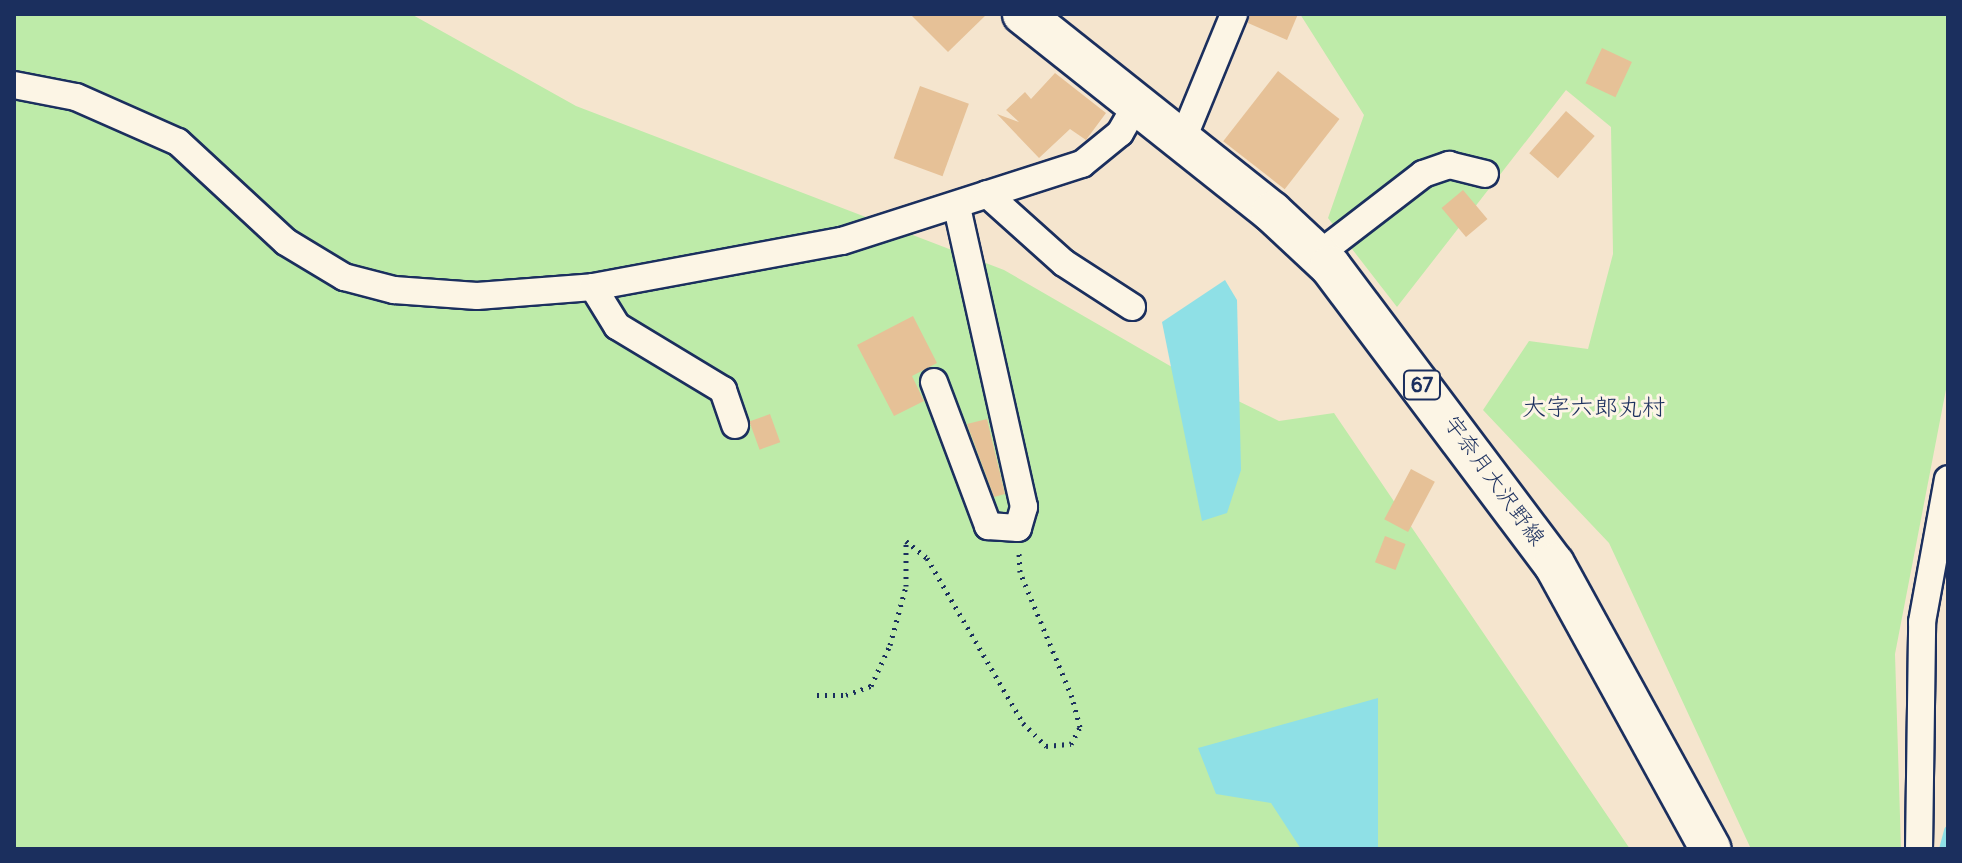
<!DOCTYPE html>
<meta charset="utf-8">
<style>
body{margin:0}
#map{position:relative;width:1962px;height:863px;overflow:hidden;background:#f5e5ce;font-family:Pangolin,"Klee One",sans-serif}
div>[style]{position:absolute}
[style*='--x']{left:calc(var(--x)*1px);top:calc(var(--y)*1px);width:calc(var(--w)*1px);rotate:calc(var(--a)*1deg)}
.green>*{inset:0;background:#beeba9}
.water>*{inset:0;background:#8fe0e6}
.stream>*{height:9px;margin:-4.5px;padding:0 4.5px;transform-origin:4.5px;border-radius:4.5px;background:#8fe0e6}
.building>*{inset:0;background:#e6c197;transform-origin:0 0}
.path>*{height:5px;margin-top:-2.5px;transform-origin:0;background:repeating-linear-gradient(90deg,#1b2f5e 0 2px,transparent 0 8px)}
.roads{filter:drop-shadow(2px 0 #1b2f5e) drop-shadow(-2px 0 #1b2f5e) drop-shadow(0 2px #1b2f5e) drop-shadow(0 -2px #1b2f5e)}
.street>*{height:26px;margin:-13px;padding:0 13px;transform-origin:13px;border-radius:13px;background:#fcf5e5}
.primary>*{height:40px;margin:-20px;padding:0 20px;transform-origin:20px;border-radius:20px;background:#fcf5e5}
span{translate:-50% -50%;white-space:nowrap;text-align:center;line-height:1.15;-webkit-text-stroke:6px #fcf5e5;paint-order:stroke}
.shield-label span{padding:2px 6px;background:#fcf5e5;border:2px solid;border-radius:6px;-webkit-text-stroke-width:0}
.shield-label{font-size:20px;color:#1b2f5e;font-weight:700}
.street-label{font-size:22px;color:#1b2f5e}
.neighbourhood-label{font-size:24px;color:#1b2f5e}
.frame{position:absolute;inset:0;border:16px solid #1b2f5e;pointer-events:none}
</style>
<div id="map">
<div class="green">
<i style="clip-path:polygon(14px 14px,411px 14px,576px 106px,1004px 270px,1191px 378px,1279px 421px,1334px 413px,1630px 849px,14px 849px)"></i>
<i style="clip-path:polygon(1300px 14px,1948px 14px,1948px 379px,1895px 654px,1901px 849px,1751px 849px,1609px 543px,1483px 410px,1529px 341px,1588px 349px,1613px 254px,1611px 127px,1566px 90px,1397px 307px,1328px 218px,1364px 115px)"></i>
</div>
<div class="water">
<i style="clip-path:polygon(1225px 280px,1237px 300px,1241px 470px,1227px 513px,1202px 521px,1162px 322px)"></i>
<i style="clip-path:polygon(1378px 698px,1378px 849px,1301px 849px,1271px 803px,1216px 794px,1198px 748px)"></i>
</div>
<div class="stream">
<i style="--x:1943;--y:849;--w:20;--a:-75"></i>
</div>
<div class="building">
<i style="clip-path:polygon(910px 14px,987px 14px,948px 52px)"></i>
<i style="clip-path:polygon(1250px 14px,1298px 14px,1287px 40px,1248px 23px)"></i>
<i style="left:1602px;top:48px;width:33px;height:39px;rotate:25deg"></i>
<i style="left:1278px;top:71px;width:78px;height:89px;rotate:38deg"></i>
<i style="clip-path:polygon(1055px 73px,1106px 113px,1086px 140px,1070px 129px,1039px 158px,997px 114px,1019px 122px,1006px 110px,1025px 92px,1031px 99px)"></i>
<i style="left:920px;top:86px;width:52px;height:77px;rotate:20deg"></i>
<i style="left:1566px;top:111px;width:38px;height:56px;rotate:41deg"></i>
<i style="left:1463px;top:190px;width:38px;height:28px;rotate:50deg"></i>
<i style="clip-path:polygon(913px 316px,937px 363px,912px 376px,924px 401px,894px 416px,857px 345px)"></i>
<i style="left:770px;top:414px;width:30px;height:22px;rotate:70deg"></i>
<i style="clip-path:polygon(987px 419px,1005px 494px,994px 497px,967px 424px)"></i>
<i style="left:1411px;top:469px;width:27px;height:57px;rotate:28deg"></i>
<i style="left:1385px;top:536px;width:22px;height:28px;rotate:21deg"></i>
</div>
<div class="path">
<i style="--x:817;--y:695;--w:29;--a:0"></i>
<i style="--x:846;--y:695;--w:27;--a:-20"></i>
<i style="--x:871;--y:686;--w:45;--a:-65.1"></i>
<i style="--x:890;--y:645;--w:61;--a:-74.8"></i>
<i style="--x:906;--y:586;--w:45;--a:-90"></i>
<i style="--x:906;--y:541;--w:27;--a:39"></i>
<i style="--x:927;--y:558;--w:191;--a:59.8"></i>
<i style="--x:1023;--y:723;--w:33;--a:45"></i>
<i style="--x:1046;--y:746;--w:25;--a:-5"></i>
<i style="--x:1071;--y:744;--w:19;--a:-62"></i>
<i style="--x:1080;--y:727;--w:31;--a:-105"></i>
<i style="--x:1072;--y:697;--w:135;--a:-112.6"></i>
<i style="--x:1020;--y:572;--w:19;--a:-93"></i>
</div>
<div class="roads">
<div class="street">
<i style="--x:14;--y:85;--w:63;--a:11"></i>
<i style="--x:76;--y:97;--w:111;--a:23.8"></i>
<i style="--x:178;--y:142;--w:147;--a:42.8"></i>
<i style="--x:286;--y:242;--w:68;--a:31.1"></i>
<i style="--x:344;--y:277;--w:52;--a:14.6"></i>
<i style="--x:394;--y:290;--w:83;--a:4.1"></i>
<i style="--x:477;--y:296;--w:116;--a:-4.4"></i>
<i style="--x:593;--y:287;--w:253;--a:-10.5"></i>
<i style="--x:842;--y:241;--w:252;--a:-17.8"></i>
<i style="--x:1082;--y:164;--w:49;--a:-39.2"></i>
<i style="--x:1120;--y:133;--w:32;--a:-60"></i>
<i style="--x:1182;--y:141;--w:137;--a:-67.7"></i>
<i style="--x:987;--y:194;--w:103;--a:41.9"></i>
<i style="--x:1064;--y:263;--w:81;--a:32.9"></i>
<i style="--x:1318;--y:255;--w:133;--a:-37.6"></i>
<i style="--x:1423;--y:174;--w:28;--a:-19"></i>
<i style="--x:1449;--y:165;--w:37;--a:14"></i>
<i style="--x:593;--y:287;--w:46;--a:58.4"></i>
<i style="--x:617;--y:326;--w:124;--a:31.1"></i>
<i style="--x:723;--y:390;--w:37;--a:71"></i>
<i style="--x:934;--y:382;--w:154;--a:69.4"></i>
<i style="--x:988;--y:526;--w:30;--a:4"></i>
<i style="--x:1018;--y:528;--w:22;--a:-74"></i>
<i style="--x:1024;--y:507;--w:307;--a:-102.6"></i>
<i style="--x:1919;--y:849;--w:227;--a:-89.2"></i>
<i style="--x:1922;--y:622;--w:145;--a:-79.7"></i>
</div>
<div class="primary">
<i style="--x:1023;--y:14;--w:318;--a:38.5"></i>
<i style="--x:1272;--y:212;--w:79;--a:43"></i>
<i style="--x:1330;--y:266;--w:373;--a:53.1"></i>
<i style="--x:1554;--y:564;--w:325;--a:61.2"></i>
</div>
</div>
<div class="shield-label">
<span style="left:1422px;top:385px">67</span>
</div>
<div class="street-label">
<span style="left:1494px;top:481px;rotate:54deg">宇奈月大沢野線</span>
</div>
<div class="neighbourhood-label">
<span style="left:1594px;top:408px">大字六郎丸村</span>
</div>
<div class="frame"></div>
</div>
